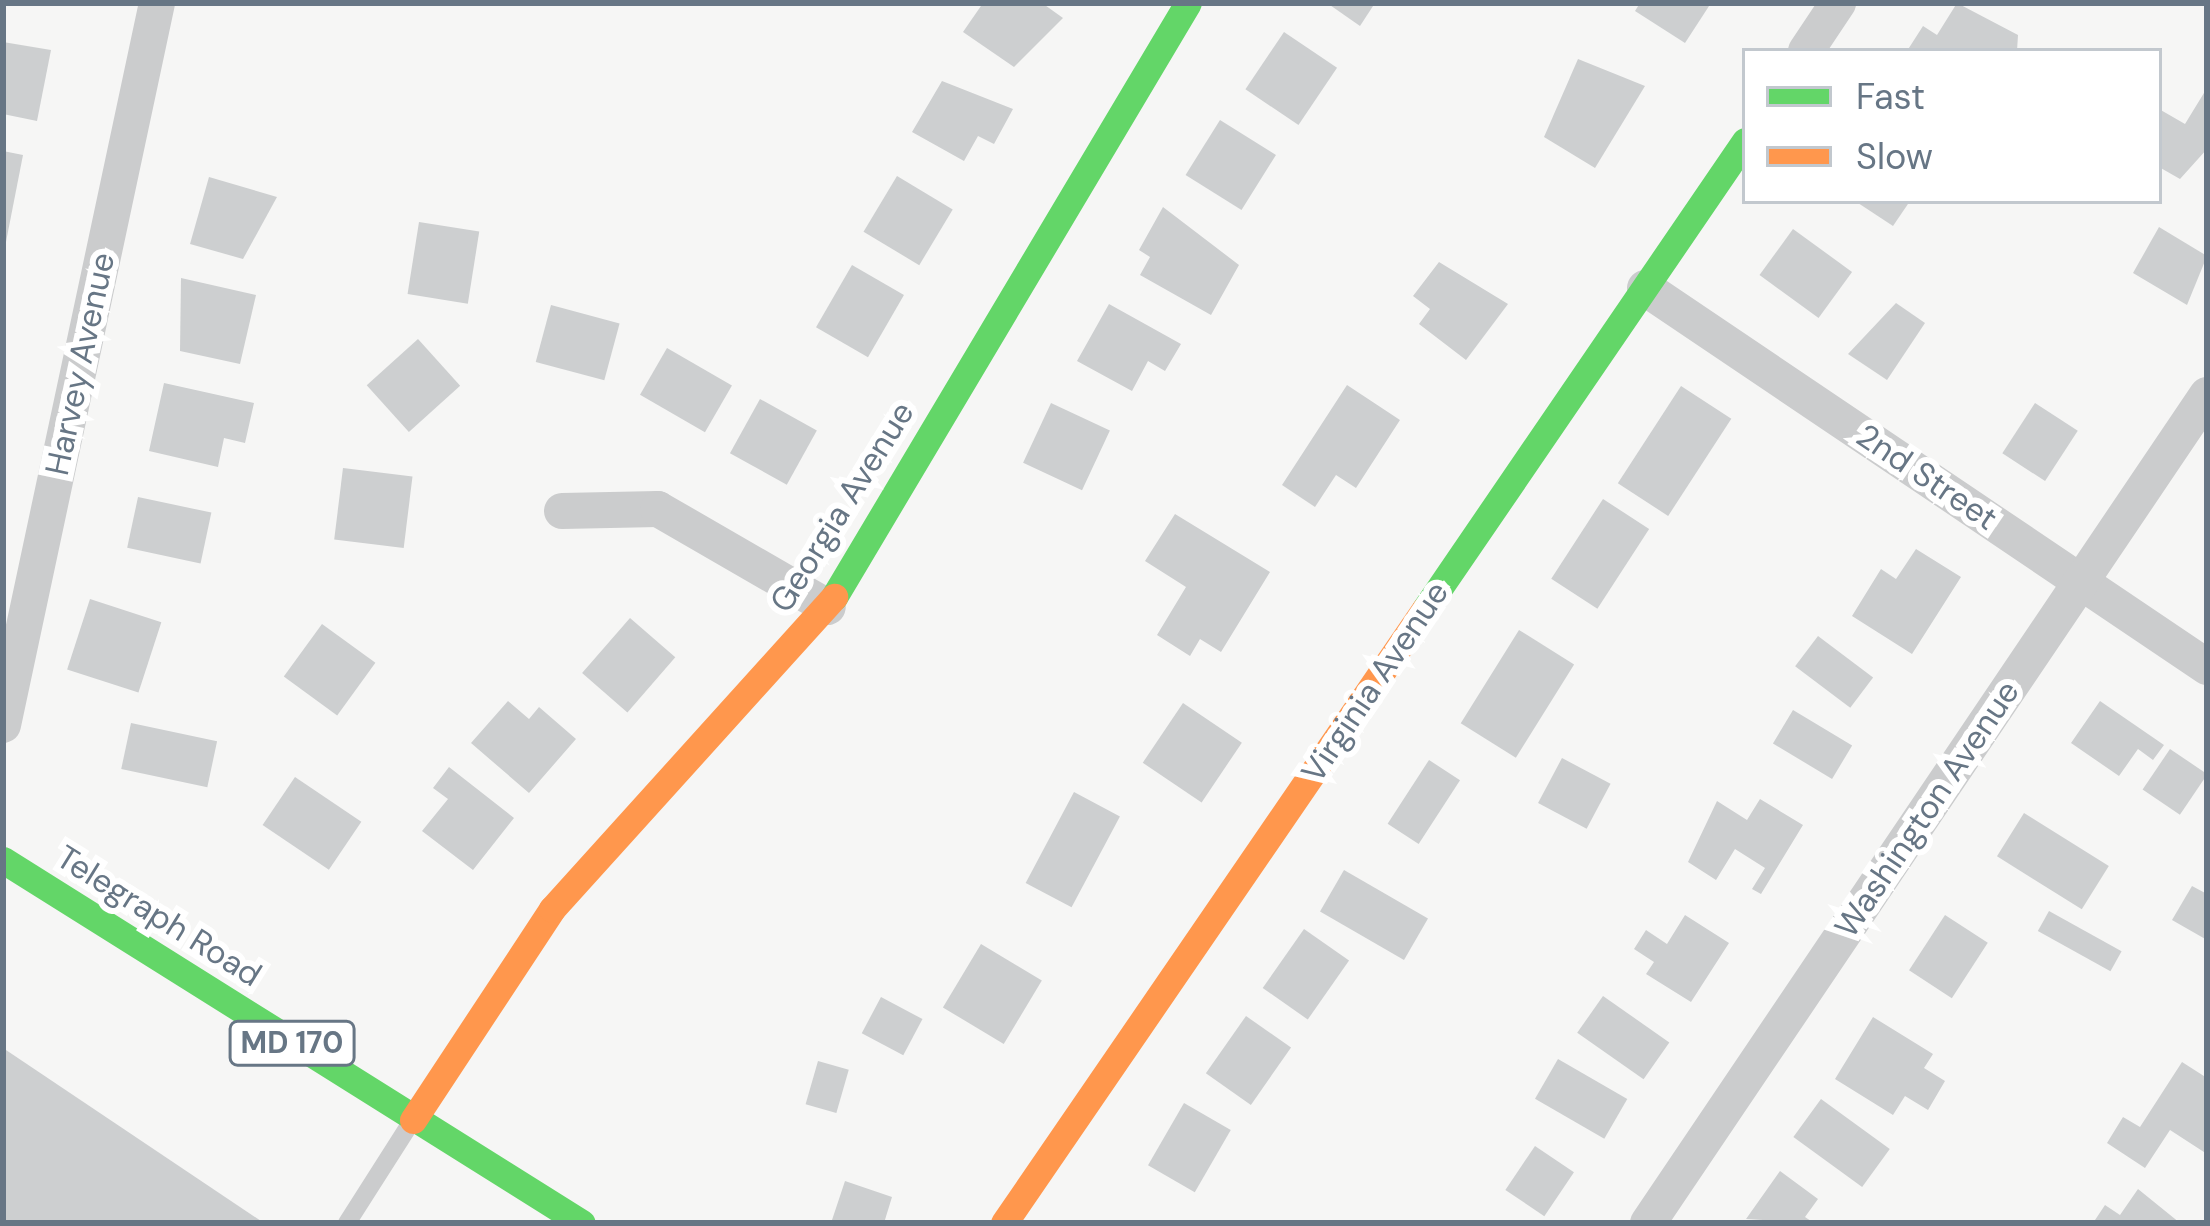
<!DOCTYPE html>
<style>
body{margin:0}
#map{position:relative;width:2210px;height:1226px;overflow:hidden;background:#f6f6f5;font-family:"DM Sans",sans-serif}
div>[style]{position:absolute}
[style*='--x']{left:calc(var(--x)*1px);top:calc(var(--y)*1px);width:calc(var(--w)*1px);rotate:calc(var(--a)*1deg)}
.building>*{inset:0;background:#cdcfd0;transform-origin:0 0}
.lane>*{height:18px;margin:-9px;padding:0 9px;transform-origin:9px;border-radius:9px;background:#cbcccd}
.street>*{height:36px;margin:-18px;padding:0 18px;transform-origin:18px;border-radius:18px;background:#cbcccd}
.fast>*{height:27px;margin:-13.5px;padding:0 13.5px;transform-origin:13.5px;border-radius:13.5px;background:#63d668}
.slow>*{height:27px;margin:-13.5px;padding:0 13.5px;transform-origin:13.5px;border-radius:13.5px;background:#ff974d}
span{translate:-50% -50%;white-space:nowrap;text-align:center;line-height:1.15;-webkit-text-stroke:12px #fff;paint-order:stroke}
.shield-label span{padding:3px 9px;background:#fff;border:3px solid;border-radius:9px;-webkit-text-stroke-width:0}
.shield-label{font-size:30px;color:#677685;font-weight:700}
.street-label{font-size:33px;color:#677685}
.frame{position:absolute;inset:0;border:6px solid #677685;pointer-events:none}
.legend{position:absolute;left:1742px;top:48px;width:420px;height:156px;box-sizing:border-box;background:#fff;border:3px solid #c2c8ce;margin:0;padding:15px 21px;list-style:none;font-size:36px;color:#677685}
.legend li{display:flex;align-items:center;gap:24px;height:60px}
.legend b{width:60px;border:3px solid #c2c8ce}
</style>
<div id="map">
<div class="building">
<i style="clip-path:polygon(983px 3px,1042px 3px,1063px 18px,1014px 67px,963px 32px)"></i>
<i style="clip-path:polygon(1327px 3px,1375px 3px,1360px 26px)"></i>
<i style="clip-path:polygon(1640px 3px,1711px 3px,1685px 43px,1635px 11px)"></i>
<i style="clip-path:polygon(1957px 3px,2018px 35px,2017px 51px,1907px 51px,1923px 26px,1937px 35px)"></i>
<i style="left:1284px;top:32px;width:64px;height:69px;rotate:34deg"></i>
<i style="clip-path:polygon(3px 42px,51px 50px,37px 121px,3px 114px)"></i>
<i style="clip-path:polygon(1578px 59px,1645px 86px,1595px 168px,1544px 137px)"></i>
<i style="clip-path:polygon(942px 81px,1013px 109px,994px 144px,978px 136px,964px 161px,912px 132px)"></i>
<i style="clip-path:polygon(2207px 88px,2207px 149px,2180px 179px,2159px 167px,2159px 109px,2185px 124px)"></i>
<i style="left:1220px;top:120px;width:66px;height:65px;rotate:32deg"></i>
<i style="clip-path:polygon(3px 151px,23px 155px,5px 247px,3px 247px)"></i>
<i style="left:897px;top:176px;width:65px;height:65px;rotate:31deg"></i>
<i style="clip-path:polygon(209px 177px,277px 197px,243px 259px,190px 244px)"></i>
<i style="clip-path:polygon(1855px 201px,1910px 201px,1893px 226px)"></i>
<i style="clip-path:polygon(1163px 207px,1239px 265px,1211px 315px,1140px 275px,1150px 257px,1139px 250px)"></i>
<i style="left:419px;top:222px;width:61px;height:73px;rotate:9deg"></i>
<i style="clip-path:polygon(2159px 227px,2207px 256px,2187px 305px,2133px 273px)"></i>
<i style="left:1793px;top:229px;width:73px;height:57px;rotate:36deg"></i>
<i style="clip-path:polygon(1439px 262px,1508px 304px,1466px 360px,1419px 324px,1430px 309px,1413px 296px)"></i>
<i style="left:852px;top:265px;width:60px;height:72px;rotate:30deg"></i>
<i style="clip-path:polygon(181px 278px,256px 295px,240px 364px,180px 351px)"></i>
<i style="clip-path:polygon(1896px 303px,1925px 323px,1887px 380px,1848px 354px)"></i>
<i style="clip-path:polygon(1109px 304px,1181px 344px,1165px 371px,1148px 361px,1132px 391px,1077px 361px)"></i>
<i style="left:551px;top:305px;width:71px;height:59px;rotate:15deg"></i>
<i style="left:418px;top:339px;width:63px;height:69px;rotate:48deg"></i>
<i style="left:667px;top:348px;width:75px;height:54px;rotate:30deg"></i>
<i style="clip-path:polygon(164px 383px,254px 403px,245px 443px,224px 438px,218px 467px,149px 451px)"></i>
<i style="clip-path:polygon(1347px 385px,1400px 420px,1356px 488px,1336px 475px,1315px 507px,1282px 485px)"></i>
<i style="left:1681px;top:386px;width:60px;height:116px;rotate:33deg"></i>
<i style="left:760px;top:399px;width:65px;height:62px;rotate:29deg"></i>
<i style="left:1051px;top:403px;width:65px;height:66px;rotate:25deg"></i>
<i style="left:2035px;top:403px;width:51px;height:60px;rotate:33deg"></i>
<i style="left:343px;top:468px;width:70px;height:72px;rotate:7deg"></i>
<i style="left:138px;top:497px;width:75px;height:52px;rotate:12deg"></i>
<i style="left:1603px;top:499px;width:55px;height:95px;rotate:33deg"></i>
<i style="clip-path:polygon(1175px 514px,1270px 572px,1221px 652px,1200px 639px,1190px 656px,1157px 635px,1186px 587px,1145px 561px)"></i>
<i style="clip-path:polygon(1916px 549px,1961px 577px,1912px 654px,1852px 616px,1881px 569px,1896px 579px)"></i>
<i style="left:90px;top:599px;width:75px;height:74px;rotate:18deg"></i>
<i style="left:630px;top:618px;width:60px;height:73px;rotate:41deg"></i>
<i style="left:322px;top:624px;width:66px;height:65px;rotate:36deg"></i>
<i style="left:1519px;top:630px;width:65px;height:110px;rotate:32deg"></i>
<i style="left:1818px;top:636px;width:69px;height:38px;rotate:37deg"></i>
<i style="clip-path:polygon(508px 701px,529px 719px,539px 707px,576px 739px,529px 793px,471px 743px)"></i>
<i style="clip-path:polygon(2100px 701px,2164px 745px,2153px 760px,2138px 749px,2119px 776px,2071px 743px)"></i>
<i style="left:1183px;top:703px;width:71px;height:72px;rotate:34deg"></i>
<i style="left:1793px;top:710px;width:69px;height:39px;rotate:31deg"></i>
<i style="left:131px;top:723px;width:88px;height:47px;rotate:12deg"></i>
<i style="left:2170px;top:749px;width:45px;height:49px;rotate:34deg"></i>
<i style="left:1562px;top:758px;width:55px;height:51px;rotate:28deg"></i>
<i style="left:1429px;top:760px;width:37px;height:76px;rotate:33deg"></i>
<i style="clip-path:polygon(449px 767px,514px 818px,473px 870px,422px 831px,448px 799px,433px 788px)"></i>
<i style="left:295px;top:777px;width:80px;height:58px;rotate:34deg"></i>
<i style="left:1074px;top:792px;width:52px;height:103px;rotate:28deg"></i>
<i style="clip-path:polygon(1760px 799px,1803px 825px,1761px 894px,1752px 889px,1765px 868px,1735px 849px,1716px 880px,1688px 862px,1717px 801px,1747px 820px)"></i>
<i style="left:2024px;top:813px;width:100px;height:51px;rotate:32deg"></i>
<i style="left:1344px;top:870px;width:97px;height:48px;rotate:30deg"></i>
<i style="clip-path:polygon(2192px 886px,2207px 894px,2207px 940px,2172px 920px)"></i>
<i style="left:2049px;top:911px;width:83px;height:23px;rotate:29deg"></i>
<i style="clip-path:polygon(1685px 915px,1729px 943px,1691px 1002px,1646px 974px,1654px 962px,1634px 949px,1646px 930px,1667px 944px)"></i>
<i style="left:1945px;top:915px;width:51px;height:66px;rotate:33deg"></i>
<i style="left:1304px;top:929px;width:55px;height:72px;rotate:35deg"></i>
<i style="left:981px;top:944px;width:71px;height:74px;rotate:31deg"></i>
<i style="left:1603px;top:996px;width:81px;height:45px;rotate:35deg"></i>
<i style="left:881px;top:997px;width:47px;height:41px;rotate:28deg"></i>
<i style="left:1246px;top:1016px;width:55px;height:70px;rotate:35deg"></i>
<i style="clip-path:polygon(1873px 1017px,1933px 1054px,1924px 1068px,1945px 1081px,1928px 1110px,1905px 1096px,1893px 1115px,1835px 1079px)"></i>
<i style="clip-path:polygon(3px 1048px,264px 1223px,3px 1223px)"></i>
<i style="left:1558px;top:1059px;width:80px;height:46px;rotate:30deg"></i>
<i style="left:818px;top:1061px;width:32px;height:45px;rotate:16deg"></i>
<i style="clip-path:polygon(2182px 1062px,2207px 1078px,2207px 1154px,2170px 1130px,2145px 1168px,2107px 1143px,2123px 1117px,2140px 1127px)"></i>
<i style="left:1821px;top:1099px;width:85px;height:47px;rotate:36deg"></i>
<i style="left:1184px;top:1103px;width:54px;height:72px;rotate:30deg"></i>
<i style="left:1535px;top:1146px;width:47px;height:53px;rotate:34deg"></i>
<i style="clip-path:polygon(1780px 1171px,1818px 1199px,1805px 1217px,1814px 1223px,1746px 1219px)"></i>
<i style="clip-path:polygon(845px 1181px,892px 1197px,884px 1223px,831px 1223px)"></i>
<i style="clip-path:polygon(2138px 1189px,2180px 1223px,2093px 1223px,2105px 1205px,2120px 1215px)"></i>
</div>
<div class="lane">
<i style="--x:347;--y:1223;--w:117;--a:-57.5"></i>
</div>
<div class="street">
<i style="--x:1806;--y:51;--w:58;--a:-56.3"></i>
<i style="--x:1645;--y:288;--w:678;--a:33.99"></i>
<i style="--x:562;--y:511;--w:96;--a:-1.2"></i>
<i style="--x:658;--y:509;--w:196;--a:30"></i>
<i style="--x:3;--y:725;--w:738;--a:-77.96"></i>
<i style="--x:1648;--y:1223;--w:999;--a:-55.98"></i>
</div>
<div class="fast">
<i style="--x:834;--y:597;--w:691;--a:-59.21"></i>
<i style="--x:1425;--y:609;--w:567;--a:-55.64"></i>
<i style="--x:3;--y:860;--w:683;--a:32.09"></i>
</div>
<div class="slow">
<i style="--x:413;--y:1120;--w:253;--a:-56.6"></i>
<i style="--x:552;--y:909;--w:421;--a:-47.9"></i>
<i style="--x:1004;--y:1223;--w:744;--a:-55.56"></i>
</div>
<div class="shield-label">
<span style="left:292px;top:1043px">MD 170</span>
</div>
<div class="street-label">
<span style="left:80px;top:364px;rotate:-78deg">Harvey Avenue</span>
<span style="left:1927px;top:477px;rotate:34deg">2nd Street</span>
<span style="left:842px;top:507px;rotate:-58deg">Georgia Avenue</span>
<span style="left:1375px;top:682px;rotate:-56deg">Virginia Avenue</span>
<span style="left:1927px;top:809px;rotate:-56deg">Washington Avenue</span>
<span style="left:159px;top:916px;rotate:32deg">Telegraph Road</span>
</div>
<div class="frame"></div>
<ul class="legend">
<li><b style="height:15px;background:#63d668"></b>Fast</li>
<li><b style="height:15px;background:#ff974d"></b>Slow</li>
</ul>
</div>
